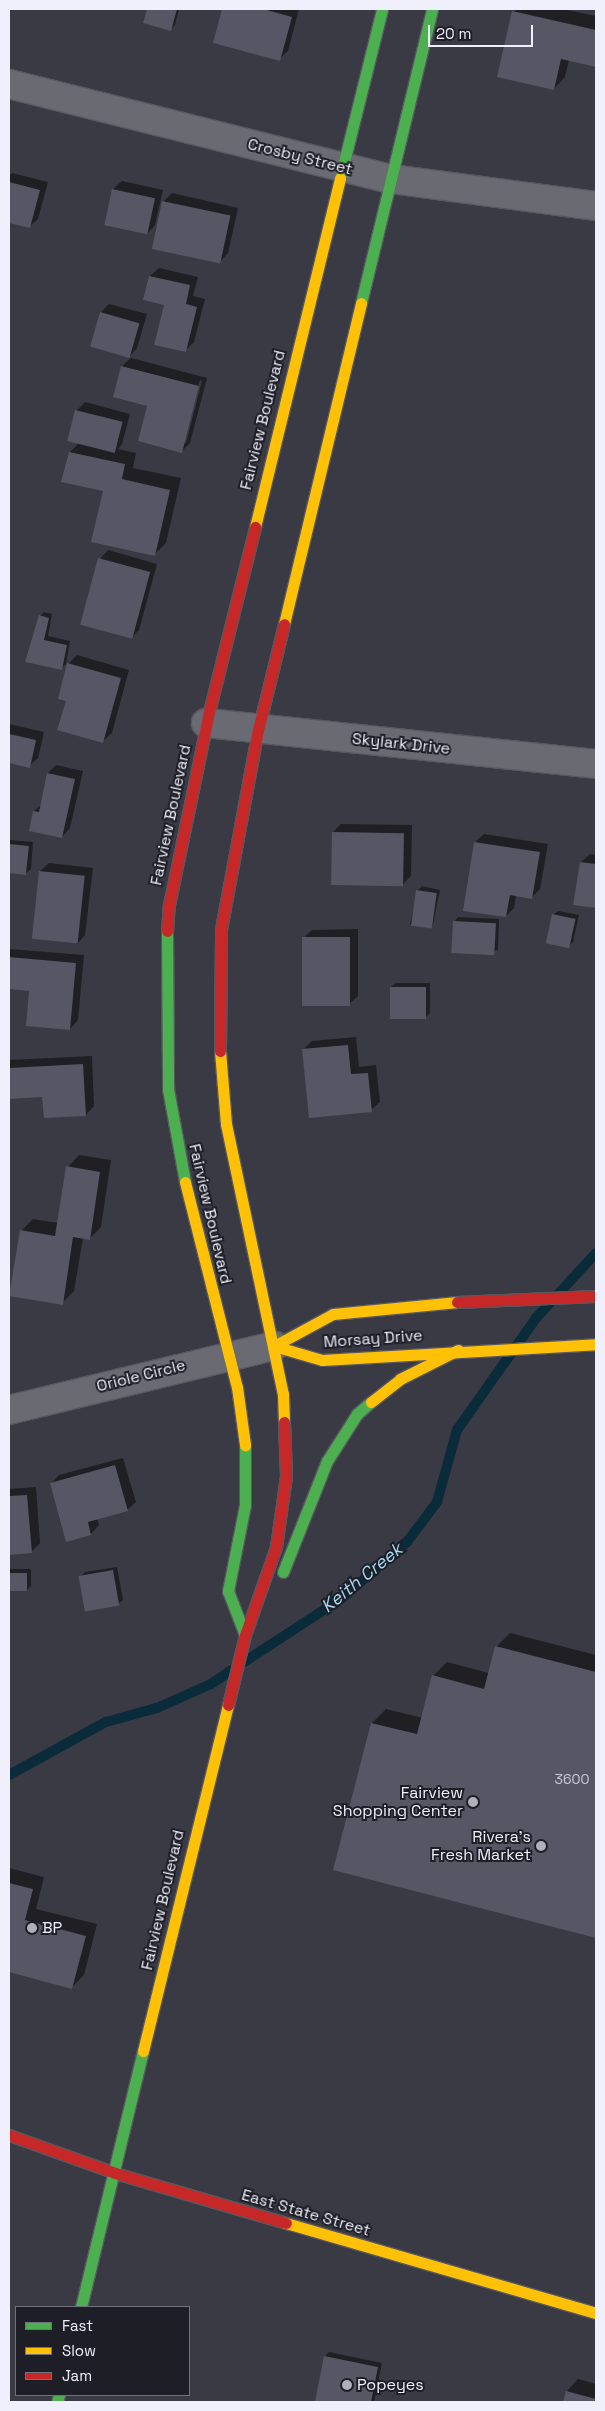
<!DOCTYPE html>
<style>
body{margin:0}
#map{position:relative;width:605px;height:2411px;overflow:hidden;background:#3a3a44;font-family:"Space Grotesk",sans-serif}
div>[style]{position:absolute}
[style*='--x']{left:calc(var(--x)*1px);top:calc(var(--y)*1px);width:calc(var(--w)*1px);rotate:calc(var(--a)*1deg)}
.shadow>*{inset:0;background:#0007}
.stream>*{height:10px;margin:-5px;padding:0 5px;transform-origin:5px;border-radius:5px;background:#092b3a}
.building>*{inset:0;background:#565664;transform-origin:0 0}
.roads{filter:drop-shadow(1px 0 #585861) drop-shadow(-1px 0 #585861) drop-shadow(0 1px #585861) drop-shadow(0 -1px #585861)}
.street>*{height:28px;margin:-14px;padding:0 14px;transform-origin:14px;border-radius:14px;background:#696a72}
.fast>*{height:11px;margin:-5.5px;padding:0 5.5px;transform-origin:5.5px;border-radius:5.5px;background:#4caf50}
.slow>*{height:11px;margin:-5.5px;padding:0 5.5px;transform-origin:5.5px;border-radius:5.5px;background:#ffc107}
.jam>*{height:11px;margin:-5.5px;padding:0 5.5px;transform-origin:5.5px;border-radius:5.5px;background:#c62828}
.dots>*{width:14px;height:14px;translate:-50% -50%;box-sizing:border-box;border:2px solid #1e1e27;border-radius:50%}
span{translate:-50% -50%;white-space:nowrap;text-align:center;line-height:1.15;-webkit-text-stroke:4px #1e1e27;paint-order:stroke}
.number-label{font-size:14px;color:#cacad7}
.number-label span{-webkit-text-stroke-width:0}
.street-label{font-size:16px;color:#f0f0fd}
.poi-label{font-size:16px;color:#f0f0fd}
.right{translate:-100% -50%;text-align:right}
.left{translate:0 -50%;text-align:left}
.water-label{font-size:18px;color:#a4dbf5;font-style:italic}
.frame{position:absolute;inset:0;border:10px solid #f0f0fd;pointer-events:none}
.legend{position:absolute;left:15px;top:2306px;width:175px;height:90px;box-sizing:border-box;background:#1e1e27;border:1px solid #72727d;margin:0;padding:6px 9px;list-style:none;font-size:15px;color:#f0f0fd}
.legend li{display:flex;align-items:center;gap:10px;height:25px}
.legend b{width:25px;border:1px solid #72727d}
.scale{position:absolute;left:428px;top:25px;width:105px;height:22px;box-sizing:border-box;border:2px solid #f0f0fd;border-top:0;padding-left:6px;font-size:15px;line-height:18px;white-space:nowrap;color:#f0f0fd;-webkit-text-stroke:4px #1e1e27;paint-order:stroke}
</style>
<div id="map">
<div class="shadow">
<i style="clip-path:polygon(148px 9px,179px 9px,175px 25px,171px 29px,145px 22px)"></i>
<i style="clip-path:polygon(223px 9px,299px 9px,288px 51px,279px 59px,214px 42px)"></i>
<i style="clip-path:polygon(517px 9px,563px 9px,596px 16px,596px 66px,569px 60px,565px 77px,554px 89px,514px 12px)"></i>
<i style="clip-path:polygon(12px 173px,48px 182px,38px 219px,29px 227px,9px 222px,9px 176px)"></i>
<i style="clip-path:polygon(122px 181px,163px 190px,155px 225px,147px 234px,113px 189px)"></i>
<i style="clip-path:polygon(172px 193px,238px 208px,228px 253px,220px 262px,163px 202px)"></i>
<i style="clip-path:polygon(159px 268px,198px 277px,193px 296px,205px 299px,194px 342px,186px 350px,150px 276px)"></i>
<i style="clip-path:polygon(109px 304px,147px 314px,137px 348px,129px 357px,101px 312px)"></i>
<i style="clip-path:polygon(evenodd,131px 358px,207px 378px,190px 443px,182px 451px,122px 366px,131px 358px,200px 380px,202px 381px,186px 443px,183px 443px,200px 380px)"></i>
<i style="clip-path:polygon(85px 402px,130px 414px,122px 444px,118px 449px,136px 453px,133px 468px,181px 478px,166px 543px,154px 555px,105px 490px,63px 481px,70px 452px,79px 443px,76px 411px)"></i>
<i style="clip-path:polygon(108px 550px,157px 564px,139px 630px,131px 638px,100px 559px)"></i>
<i style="clip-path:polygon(44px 612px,52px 614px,48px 636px,70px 641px,66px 664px,61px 668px,27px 661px,40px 616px)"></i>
<i style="clip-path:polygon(77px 655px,129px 670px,112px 733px,103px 741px,67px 700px,59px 698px,69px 663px)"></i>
<i style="clip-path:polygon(9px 724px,44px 732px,38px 758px,29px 766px,9px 762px)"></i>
<i style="clip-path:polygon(56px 765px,83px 771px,70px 828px,62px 837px,34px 811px,42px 804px,48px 773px)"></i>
<i style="clip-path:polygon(341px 824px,412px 825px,411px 876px,402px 885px,333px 832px)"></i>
<i style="clip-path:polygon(484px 834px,548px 844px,540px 889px,532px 897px,516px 895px,514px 908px,506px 916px,475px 842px)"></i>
<i style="clip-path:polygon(9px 840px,33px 842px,31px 869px,26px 873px,9px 871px)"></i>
<i style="clip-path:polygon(590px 854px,596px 855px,596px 907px,574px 903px,581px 862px)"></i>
<i style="clip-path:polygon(49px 863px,93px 868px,85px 935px,77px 944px,40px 871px)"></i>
<i style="clip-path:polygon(422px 886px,440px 890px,433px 924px,429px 928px,410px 924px,418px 890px)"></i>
<i style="clip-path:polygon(558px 911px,579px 915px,573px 942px,569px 946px,553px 915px)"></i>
<i style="clip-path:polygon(458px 917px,499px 919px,498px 949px,493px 953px,454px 922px)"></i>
<i style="clip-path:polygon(358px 929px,358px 996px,349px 1004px,303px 938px,312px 930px)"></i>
<i style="clip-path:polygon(9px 949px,84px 955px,78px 1020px,70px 1029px,31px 990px,9px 988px)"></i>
<i style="clip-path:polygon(396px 983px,430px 983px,430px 1013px,426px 1017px,391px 987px)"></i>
<i style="clip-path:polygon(356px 1037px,359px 1067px,376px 1065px,380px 1102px,371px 1110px,303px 1050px,312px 1041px)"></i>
<i style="clip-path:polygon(92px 1056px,94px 1106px,86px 1115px,43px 1096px,9px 1098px,9px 1060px)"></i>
<i style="clip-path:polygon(79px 1155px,111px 1160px,101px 1227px,89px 1239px,83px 1238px,74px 1291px,62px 1303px,21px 1231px,33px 1219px,59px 1223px,68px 1167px)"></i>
<i style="clip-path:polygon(123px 1458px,136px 1502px,127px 1510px,97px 1518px,99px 1525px,91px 1534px,67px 1540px,51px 1484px,59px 1475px)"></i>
<i style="clip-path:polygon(36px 1487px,40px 1543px,32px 1551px,9px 1553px,9px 1489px)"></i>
<i style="clip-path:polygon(117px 1567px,123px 1600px,118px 1604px,81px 1576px,85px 1572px)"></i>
<i style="clip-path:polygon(31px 1569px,31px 1586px,27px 1590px,9px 1590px,10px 1569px)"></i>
<i style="clip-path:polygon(510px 1633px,596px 1655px,596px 1937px,334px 1869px,372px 1723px,386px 1709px,423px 1718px,433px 1676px,447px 1662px,489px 1673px,496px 1647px)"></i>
<i style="clip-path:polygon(9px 1868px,44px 1877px,36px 1909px,97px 1924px,84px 1975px,72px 1987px,9px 1971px)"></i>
<i style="clip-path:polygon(329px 2352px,382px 2363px,374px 2402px,316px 2402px,325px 2356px)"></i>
<i style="clip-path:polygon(578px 2379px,596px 2384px,596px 2402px,564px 2402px,567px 2391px)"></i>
</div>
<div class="stream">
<i style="--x:244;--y:1662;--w:117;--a:-33.1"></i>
<i style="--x:342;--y:1598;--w:86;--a:-40.7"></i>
<i style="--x:407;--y:1542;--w:50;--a:-53.1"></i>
<i style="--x:437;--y:1502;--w:75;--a:-74.5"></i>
<i style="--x:457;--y:1430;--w:137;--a:-54.8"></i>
<i style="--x:536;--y:1318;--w:88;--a:-47.3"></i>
<i style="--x:9;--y:1775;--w:111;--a:-28.7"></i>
<i style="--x:106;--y:1722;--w:53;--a:-15.4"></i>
<i style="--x:157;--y:1708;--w:59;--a:-24"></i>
<i style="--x:211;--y:1684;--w:25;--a:-34"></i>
</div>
<div class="building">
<i style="clip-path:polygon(147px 9px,177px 9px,171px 31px,143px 23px)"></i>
<i style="clip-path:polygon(222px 9px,263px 9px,292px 17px,280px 61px,213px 43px)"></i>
<i style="clip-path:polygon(512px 11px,596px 30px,596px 67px,561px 59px,554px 90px,497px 77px)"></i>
<i style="clip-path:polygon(9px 182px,40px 190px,30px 228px,9px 223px)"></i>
<i style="left:112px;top:189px;width:44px;height:37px;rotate:12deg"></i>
<i style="left:162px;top:201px;width:70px;height:49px;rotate:12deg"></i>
<i style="clip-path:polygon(149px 276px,190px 285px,186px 304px,197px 307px,186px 352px,154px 345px,164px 305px,143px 300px)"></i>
<i style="left:100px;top:312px;width:41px;height:36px;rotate:16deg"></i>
<i style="clip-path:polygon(121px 366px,199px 386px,182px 453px,138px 441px,147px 406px,113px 397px)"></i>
<i style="left:75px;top:410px;width:49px;height:32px;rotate:14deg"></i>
<i style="clip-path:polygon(69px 452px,125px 464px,122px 479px,170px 490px,155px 556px,91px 542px,103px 491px,61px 482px)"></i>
<i style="left:98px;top:558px;width:54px;height:69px;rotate:15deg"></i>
<i style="clip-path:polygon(39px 615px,49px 618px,44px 640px,67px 645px,62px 670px,25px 662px)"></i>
<i style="clip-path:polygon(67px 663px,121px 678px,103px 743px,57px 730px,66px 701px,58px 699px)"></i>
<i style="clip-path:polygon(9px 734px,36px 740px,30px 768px,9px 763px)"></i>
<i style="clip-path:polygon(47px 773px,75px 779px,62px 838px,29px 831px,33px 811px,39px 812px)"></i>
<i style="left:332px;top:832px;width:72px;height:53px;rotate:1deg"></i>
<i style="clip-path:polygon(474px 842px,540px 852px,532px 899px,510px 895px,506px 917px,463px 911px)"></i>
<i style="left:9px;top:844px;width:20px;height:29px;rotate:6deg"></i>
<i style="clip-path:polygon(580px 862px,596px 864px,596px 908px,573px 905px)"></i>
<i style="left:39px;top:871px;width:46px;height:68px;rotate:6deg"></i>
<i style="left:416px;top:890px;width:21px;height:36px;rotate:8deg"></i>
<i style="left:552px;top:914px;width:24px;height:30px;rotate:12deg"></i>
<i style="left:453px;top:921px;width:43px;height:32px;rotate:3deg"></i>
<i style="left:350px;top:937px;width:69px;height:48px;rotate:90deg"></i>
<i style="clip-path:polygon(9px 957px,76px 963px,70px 1030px,26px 1026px,29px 991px,9px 989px)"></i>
<i style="left:390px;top:987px;width:36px;height:32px"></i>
<i style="clip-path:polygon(348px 1045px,351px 1074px,368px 1073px,372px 1112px,309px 1118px,302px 1049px)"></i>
<i style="clip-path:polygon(83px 1064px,86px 1116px,44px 1118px,42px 1097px,9px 1099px,9px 1068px)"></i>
<i style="clip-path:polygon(66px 1166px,100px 1172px,90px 1240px,73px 1237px,63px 1305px,9px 1296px,20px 1230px,55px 1236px)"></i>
<i style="clip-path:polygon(115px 1465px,128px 1511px,88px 1522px,91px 1535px,66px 1542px,50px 1483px)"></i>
<i style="clip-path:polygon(27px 1495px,32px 1553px,9px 1555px,9px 1496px)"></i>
<i style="left:113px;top:1570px;width:36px;height:35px;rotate:80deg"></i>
<i style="left:9px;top:1573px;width:18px;height:18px"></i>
<i style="clip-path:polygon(495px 1646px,596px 1672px,596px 1938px,333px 1870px,371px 1723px,417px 1734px,432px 1675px,484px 1689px)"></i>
<i style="clip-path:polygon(9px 1883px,33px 1889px,25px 1920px,86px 1936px,72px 1989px,9px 1972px)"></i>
<i style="clip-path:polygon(324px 2356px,378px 2367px,371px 2402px,315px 2402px)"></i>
<i style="clip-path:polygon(566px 2391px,596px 2399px,596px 2402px,563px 2402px)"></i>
</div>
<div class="roads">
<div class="street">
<i style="--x:9;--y:84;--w:394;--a:14"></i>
<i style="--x:391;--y:179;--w:207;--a:7.5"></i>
<i style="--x:206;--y:723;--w:392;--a:6"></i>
<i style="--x:9;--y:1410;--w:273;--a:-13.6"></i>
</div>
<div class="fast">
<i style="--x:340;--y:178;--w:174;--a:-76"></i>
<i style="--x:361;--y:303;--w:302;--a:-76.4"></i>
<i style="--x:167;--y:931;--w:158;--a:89.6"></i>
<i style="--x:168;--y:1089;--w:95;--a:79.6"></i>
<i style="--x:245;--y:1445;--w:60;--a:90"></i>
<i style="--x:245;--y:1505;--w:88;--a:101.2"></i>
<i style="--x:228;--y:1591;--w:47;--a:68.9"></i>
<i style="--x:283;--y:1572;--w:119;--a:-68.4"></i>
<i style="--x:327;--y:1461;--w:56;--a:-57.4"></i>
<i style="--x:357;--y:1414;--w:18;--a:-41"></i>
<i style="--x:81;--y:2307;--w:263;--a:-76.4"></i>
<i style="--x:57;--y:2402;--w:7;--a:-74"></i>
</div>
<div class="slow">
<i style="--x:255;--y:527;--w:359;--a:-76.3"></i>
<i style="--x:284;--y:624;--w:330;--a:-76.5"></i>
<i style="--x:220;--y:1051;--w:73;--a:85.3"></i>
<i style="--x:226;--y:1124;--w:276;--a:78.1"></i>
<i style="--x:283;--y:1394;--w:28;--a:88"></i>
<i style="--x:185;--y:1182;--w:211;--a:75.8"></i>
<i style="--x:237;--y:1387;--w:59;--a:82.1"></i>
<i style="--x:274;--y:1346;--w:67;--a:-28.5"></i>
<i style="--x:333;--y:1314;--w:125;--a:-5.5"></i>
<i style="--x:274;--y:1346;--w:50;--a:16.3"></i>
<i style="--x:322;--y:1360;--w:274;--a:-3.3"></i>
<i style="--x:371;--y:1402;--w:37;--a:-38"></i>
<i style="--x:400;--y:1379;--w:65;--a:-26.6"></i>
<i style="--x:143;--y:2051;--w:356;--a:-76.2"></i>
<i style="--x:286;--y:2223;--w:323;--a:16.2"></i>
</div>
<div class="jam">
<i style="--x:167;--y:931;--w:26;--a:-86"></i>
<i style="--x:169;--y:905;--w:193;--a:-78.3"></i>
<i style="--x:208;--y:716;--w:195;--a:-76"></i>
<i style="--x:220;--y:1051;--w:122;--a:-89.5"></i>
<i style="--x:221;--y:929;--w:202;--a:-79.5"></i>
<i style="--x:258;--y:730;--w:109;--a:-76.2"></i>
<i style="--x:457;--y:1302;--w:139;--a:-2.5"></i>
<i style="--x:228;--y:1705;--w:72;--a:-76.3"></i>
<i style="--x:245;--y:1635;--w:93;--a:-70.6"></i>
<i style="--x:276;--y:1547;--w:72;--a:-82"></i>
<i style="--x:286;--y:1476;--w:54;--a:-92.1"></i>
<i style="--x:9;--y:2135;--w:113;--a:19.7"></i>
<i style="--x:115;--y:2173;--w:178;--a:16.3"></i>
</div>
</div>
<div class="dots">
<i style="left:473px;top:1802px;background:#b0b0bc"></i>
<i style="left:541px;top:1846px;background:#b0b0bc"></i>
<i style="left:32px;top:1928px;background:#b0b0bc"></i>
<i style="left:347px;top:2385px;background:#b0b0bc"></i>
</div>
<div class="number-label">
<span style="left:572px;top:1779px">3600</span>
</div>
<div class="street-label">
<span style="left:300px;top:157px;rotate:14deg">Crosby Street</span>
<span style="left:263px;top:420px;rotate:-76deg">Fairview Boulevard</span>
<span style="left:401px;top:744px;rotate:6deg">Skylark Drive</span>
<span style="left:171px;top:815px;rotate:-78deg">Fairview Boulevard</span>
<span style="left:210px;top:1214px;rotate:77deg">Fairview Boulevard</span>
<span style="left:373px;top:1339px;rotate:-4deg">Morsay Drive</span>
<span style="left:141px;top:1376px;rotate:-14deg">Oriole Circle</span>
<span style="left:163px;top:1900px;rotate:-77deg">Fairview Boulevard</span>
<span style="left:306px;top:2213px;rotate:16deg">East State Street</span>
</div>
<div class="poi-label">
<span class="right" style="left:463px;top:1802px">Fairview<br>Shopping Center</span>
<span class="right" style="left:531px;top:1846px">Rivera's<br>Fresh Market</span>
<span class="left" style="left:42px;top:1928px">BP</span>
<span class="left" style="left:357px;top:2385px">Popeyes</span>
</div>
<div class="water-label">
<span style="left:362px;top:1578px;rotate:-39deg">Keith Creek</span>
</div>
<div class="frame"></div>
<ul class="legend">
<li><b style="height:6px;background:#4caf50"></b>Fast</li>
<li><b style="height:6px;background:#ffc107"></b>Slow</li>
<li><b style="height:6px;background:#c62828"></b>Jam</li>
</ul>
<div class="scale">20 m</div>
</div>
